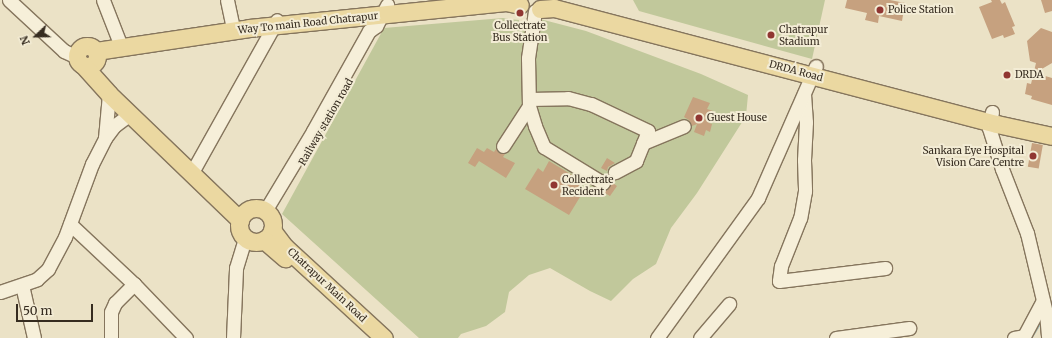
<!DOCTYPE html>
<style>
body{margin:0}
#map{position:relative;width:1052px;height:338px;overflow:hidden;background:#ebe2c6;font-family:Merriweather,serif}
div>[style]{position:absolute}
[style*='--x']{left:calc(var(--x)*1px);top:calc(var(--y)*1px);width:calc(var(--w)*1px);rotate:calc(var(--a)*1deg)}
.green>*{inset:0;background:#c1c89b}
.stream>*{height:3px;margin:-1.5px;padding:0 1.5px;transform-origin:1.5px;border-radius:1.5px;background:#a7bfb9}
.building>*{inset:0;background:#c6a17f;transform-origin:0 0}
.roads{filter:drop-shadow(1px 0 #85755d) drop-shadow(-1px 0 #85755d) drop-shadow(0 1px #85755d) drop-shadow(0 -1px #85755d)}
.minor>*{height:13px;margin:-6.5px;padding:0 6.5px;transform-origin:6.5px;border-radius:6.5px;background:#f6efd9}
.major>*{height:17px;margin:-8.5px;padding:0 8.5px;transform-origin:8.5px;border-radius:8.5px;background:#ebd8a1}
.major>.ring{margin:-8.5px;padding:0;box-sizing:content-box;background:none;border:17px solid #ebd8a1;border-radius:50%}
.dots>*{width:11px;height:11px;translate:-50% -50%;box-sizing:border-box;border:2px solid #f3ecd5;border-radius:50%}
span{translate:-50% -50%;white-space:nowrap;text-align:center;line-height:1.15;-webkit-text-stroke:4px #f3ecd5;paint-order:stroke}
.poi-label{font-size:10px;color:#362c20}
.left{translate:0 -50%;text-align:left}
.right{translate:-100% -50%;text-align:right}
.street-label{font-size:10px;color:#362c20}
.north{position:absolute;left:16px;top:16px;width:40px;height:40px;-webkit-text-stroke:3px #f3ecd5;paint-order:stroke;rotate:248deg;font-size:11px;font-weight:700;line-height:16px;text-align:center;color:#362c20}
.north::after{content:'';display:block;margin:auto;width:14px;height:18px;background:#362c20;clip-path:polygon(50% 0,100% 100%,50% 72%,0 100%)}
.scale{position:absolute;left:16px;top:304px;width:77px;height:18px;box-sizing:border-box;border:2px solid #362c20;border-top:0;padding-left:5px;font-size:12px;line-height:14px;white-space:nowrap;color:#362c20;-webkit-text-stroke:3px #f3ecd5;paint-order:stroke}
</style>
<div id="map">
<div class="green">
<i style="clip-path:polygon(633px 0,825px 0,812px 59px,639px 11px)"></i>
<i style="clip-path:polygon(503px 18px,519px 20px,518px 28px,537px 31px,540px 19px,586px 31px,701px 74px,748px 95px,746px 116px,697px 193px,671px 228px,656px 264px,633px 279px,611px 301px,590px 291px,550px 268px,529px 275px,509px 292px,505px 312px,486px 326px,461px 334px,458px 338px,419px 338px,282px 214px,384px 28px)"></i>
</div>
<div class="stream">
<i style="--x:1030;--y:338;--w:22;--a:-58"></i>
</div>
<div class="building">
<i style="clip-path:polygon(847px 0,890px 0,905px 3px,902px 21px,879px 16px,878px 23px,865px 20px,867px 13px,845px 8px)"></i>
<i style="clip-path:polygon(991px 0,1000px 0,1002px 4px,1005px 2px,1015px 26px,1012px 27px,1015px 34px,1004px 38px,1003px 35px,992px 39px,979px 7px,992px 2px)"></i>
<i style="clip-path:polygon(1041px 0,1052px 0,1052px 11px,1045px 13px)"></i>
<i style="clip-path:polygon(1041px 28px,1052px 32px,1052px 63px,1035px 73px,1052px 78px,1052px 105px,1031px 99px,1032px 96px,1025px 94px,1027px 83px,1031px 84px,1036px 63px,1030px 61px,1027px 41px)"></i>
<i style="clip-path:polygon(693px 97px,710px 103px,707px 109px,713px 111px,709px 123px,712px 124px,710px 132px,706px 130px,704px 136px,694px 132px,697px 124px,692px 126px,689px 120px,684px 117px)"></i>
<i style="left:1032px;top:143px;width:11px;height:24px;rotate:10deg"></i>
<i style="clip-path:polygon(477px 148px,484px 152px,487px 148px,494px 152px,496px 149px,499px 153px,505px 154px,503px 157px,515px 163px,506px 178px,479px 161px,475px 167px,468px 163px)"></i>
<i style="clip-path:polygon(607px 158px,615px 163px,608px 167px,607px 171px,601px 168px)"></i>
<i style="clip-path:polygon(549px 161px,582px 181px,575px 194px,580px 197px,569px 215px,525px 189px,538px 168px,543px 172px)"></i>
<i style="clip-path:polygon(611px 182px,617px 186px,610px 196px,601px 191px,607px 190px)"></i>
</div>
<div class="roads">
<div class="minor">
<i style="--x:9;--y:0;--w:75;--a:42.8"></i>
<i style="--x:64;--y:51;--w:14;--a:25"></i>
<i style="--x:103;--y:0;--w:44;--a:68.7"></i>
<i style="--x:227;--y:0;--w:25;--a:78"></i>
<i style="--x:535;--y:11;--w:48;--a:98.5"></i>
<i style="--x:528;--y:58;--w:48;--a:88.8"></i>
<i style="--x:529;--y:106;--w:21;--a:73"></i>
<i style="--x:535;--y:126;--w:23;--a:67"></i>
<i style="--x:544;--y:147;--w:69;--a:31.4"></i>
<i style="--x:804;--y:94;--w:28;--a:86"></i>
<i style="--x:806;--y:122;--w:38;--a:93"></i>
<i style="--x:804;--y:160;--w:31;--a:88"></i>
<i style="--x:805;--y:191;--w:27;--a:100"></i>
<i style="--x:800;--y:218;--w:52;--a:111.6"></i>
<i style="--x:781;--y:266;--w:15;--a:98"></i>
<i style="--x:779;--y:281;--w:107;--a:-7"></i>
<i style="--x:529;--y:99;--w:39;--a:-1"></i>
<i style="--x:568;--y:98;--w:24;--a:15"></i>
<i style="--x:591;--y:104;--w:63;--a:25.3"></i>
<i style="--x:648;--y:131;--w:32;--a:112"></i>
<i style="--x:636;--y:161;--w:24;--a:152"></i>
<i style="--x:992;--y:112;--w:16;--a:101"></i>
<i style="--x:989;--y:128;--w:43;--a:72.4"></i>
<i style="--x:1002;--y:169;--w:69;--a:68.7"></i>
<i style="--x:1027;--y:233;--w:82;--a:76.6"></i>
<i style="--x:1046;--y:313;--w:25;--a:85"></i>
<i style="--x:105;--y:138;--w:44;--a:-84.8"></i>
<i style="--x:643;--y:143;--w:44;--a:-22.5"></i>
<i style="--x:503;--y:146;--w:48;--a:-57"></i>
<i style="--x:191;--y:174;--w:176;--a:-60.8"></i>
<i style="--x:265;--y:211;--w:93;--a:-59"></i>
<i style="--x:313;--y:131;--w:115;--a:-60.8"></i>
<i style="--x:369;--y:31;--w:9;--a:-36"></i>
<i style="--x:376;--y:26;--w:24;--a:-62"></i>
<i style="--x:70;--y:224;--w:88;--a:43.2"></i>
<i style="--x:134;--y:284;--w:75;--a:46.1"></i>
<i style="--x:22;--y:285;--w:54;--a:77.2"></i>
<i style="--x:0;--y:292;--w:39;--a:-19"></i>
<i style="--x:37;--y:279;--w:15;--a:-42"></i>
<i style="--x:48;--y:269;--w:36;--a:-62"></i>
<i style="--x:65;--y:237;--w:78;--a:-69.7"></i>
<i style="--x:92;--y:164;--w:29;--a:-63"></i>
<i style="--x:105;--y:138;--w:15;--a:-53"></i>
<i style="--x:114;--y:126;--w:20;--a:-37"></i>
<i style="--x:111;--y:338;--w:26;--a:-90"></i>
<i style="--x:111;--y:312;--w:10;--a:-66"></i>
<i style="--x:115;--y:303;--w:27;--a:-45"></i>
<i style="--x:233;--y:338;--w:70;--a:-87.5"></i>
<i style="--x:236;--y:268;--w:31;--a:-73"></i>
<i style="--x:657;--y:338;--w:173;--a:-54.2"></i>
<i style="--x:758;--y:198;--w:144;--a:-66.3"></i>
<i style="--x:700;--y:338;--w:45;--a:-49.5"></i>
<i style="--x:836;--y:338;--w:74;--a:-7.8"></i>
<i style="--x:1014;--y:338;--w:10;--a:-11"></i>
<i style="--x:1024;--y:336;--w:40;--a:-62"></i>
</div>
<div class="major">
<i style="--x:540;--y:9;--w:14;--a:-4"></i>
<i style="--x:554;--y:8;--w:458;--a:14.7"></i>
<i style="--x:997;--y:124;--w:56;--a:12.3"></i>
<i class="ring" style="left:77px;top:46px;width:3px;height:3px"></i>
<i style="--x:96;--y:51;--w:155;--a:-8.5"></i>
<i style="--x:249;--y:28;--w:258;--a:-5.8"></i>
<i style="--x:506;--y:2;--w:14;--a:12"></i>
<i style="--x:83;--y:65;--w:39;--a:48"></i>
<i style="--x:109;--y:94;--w:182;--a:43.9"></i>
<i class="ring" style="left:239px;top:208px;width:17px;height:17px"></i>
<i style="--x:272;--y:230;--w:21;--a:53"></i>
<i style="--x:285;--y:247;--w:134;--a:42.6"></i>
<i style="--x:264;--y:240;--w:28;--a:41"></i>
</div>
</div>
<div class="dots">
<i style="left:880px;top:10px;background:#903632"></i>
<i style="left:520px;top:13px;background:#903632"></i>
<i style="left:771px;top:35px;background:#903632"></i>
<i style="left:1007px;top:75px;background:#903632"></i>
<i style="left:699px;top:118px;background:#903632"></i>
<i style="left:1033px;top:156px;background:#903632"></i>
<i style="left:554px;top:185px;background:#903632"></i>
</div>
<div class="poi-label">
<span class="left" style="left:888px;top:10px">Police Station</span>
<span style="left:520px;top:31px">Collectrate<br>Bus Station</span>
<span class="left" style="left:779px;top:35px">Chatrapur<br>Stadium</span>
<span class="left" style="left:1015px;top:75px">DRDA</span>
<span class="left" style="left:707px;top:118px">Guest House</span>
<span class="right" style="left:1024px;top:156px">Sankara Eye Hospital<br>Vision Care Centre</span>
<span class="left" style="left:562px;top:185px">Collectrate<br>Recident</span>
</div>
<div class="street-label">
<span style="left:308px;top:23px;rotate:-6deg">Way To main Road Chatrapur</span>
<span style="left:796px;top:71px;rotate:15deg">DRDA Road</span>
<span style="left:326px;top:122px;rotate:-60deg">Railway station road</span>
<span style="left:327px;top:285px;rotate:43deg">Chatrapur Main Road</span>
</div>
<div class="north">N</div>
<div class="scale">50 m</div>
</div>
